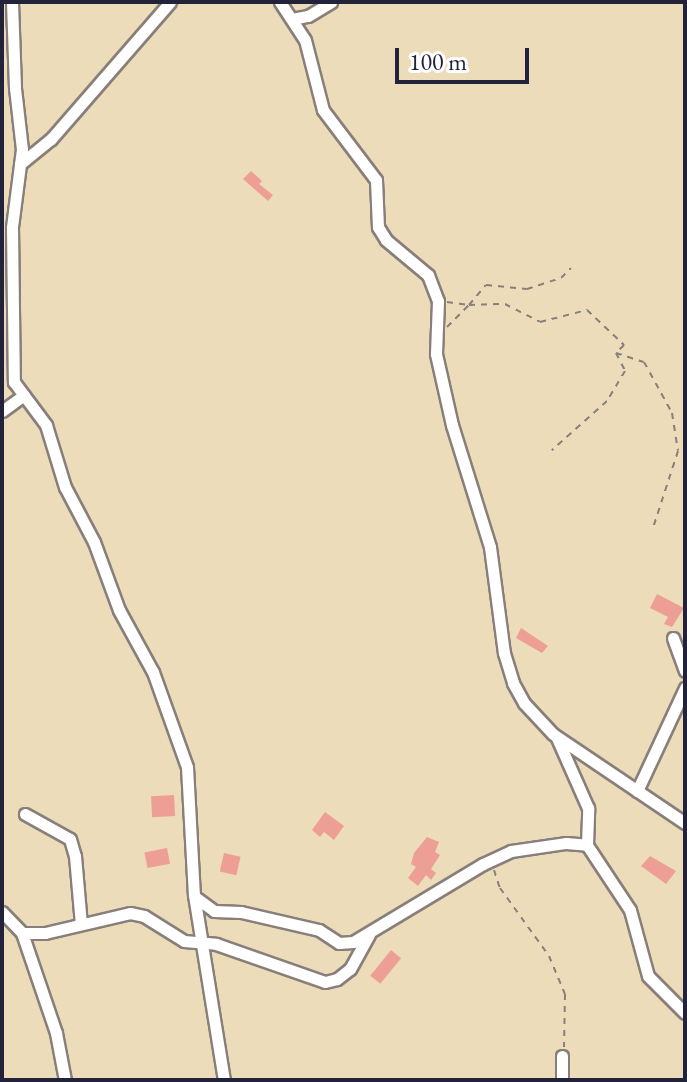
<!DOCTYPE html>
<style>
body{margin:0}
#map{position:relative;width:687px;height:1082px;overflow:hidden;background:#eddcba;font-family:"EB Garamond",serif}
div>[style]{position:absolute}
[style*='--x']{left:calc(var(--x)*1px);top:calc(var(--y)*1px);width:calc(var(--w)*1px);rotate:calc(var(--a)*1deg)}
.building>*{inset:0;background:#ed9f96;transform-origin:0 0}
.path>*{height:2px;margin-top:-1px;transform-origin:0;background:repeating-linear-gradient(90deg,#887f7a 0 6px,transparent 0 12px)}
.roads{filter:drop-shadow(2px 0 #887f7a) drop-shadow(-2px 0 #887f7a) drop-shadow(0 2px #887f7a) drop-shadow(0 -2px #887f7a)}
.minor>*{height:11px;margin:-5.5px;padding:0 5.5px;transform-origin:5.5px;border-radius:5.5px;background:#fff}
span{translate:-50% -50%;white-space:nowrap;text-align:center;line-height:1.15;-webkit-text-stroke:8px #fff;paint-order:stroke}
.frame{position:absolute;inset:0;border:4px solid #22223b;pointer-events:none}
.scale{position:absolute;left:395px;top:48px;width:134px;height:36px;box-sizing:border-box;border:4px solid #22223b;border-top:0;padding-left:10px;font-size:24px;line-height:28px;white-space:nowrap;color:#22223b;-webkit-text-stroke:6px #fff;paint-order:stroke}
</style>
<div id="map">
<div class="building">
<i style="clip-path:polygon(251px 171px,262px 181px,259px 184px,273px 195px,268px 201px,243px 179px)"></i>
<i style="clip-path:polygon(657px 594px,684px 608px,672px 627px,664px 624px,668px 617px,650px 608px)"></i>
<i style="clip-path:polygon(521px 628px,548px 646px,542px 653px,516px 638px)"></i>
<i style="left:174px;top:795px;width:21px;height:23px;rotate:87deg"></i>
<i style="clip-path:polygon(325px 812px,344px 826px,334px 840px,324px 832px,320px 837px,312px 830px)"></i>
<i style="clip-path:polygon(427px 837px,439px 842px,435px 852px,440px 855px,431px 869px,436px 873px,431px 880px,426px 875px,418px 886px,408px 878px,416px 867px,411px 864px,414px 853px)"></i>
<i style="left:167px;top:848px;width:16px;height:23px;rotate:79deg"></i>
<i style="left:224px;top:853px;width:17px;height:19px;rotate:13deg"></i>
<i style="clip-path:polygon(650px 856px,676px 871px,666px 884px,641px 866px)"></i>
<i style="left:391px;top:950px;width:13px;height:33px;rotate:39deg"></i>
</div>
<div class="path">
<i style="--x:447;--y:302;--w:22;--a:8"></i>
<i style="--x:469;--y:305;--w:26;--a:-50"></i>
<i style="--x:486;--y:285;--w:41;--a:5.6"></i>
<i style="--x:527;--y:289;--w:36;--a:-18"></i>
<i style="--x:561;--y:278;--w:14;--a:-45"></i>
<i style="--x:447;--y:327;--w:31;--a:-45"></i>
<i style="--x:469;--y:305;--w:36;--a:-2"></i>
<i style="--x:505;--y:304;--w:39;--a:27"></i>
<i style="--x:540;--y:322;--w:49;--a:-14.3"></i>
<i style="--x:587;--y:310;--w:51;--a:43.4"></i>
<i style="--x:624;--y:345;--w:11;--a:135"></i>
<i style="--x:616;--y:353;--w:20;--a:63"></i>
<i style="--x:625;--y:371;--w:35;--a:121"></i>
<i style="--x:607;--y:401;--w:74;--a:138.3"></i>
<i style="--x:616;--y:353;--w:29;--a:18"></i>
<i style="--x:644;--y:362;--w:58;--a:61.2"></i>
<i style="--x:672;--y:413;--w:38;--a:81"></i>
<i style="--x:678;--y:451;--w:84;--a:108"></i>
<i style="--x:494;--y:870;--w:19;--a:72"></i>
<i style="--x:500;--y:888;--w:84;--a:54.2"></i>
<i style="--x:549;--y:956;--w:41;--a:67.2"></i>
<i style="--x:565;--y:994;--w:53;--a:91.1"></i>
</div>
<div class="roads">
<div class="minor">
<i style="--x:12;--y:2;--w:86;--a:88"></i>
<i style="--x:15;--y:88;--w:61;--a:83.5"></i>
<i style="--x:22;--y:149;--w:79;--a:97.3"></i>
<i style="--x:12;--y:227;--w:155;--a:89.3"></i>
<i style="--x:14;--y:382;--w:54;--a:53.3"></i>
<i style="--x:46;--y:425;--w:65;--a:73"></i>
<i style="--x:65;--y:487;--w:62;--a:62.2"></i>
<i style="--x:94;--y:542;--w:72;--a:69.8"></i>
<i style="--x:119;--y:610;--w:71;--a:61.3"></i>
<i style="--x:153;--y:672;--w:101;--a:70.3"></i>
<i style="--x:187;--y:767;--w:128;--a:86.9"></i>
<i style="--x:194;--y:895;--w:187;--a:80.8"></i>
<i style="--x:280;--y:2;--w:45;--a:56.7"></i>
<i style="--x:305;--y:40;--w:72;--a:75.6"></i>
<i style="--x:323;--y:110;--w:88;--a:52.9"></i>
<i style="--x:376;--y:180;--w:47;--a:87.6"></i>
<i style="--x:378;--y:227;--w:15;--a:58"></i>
<i style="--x:386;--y:240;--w:55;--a:39.8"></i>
<i style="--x:428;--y:275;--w:28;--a:69"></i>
<i style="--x:438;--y:301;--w:53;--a:92.2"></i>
<i style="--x:436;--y:354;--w:73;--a:77.3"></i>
<i style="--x:452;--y:425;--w:128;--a:72.7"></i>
<i style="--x:490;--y:547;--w:107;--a:82.5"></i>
<i style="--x:504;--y:653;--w:31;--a:73"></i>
<i style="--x:513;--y:683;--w:23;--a:61"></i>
<i style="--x:524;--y:703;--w:42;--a:46.9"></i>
<i style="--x:553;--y:734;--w:159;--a:34"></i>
<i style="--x:292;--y:19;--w:16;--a:-11"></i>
<i style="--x:308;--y:16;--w:27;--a:-31"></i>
<i style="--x:20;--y:164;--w:40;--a:-39"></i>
<i style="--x:51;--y:139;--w:181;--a:-49"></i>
<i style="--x:2;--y:411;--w:27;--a:-36"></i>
<i style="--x:673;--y:638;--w:35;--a:70"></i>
<i style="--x:637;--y:791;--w:114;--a:-65"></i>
<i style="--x:25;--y:814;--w:51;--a:29.1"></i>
<i style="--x:70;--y:839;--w:18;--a:74"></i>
<i style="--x:75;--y:856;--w:68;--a:85"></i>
<i style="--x:587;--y:845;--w:78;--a:56.5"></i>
<i style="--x:630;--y:910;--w:68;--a:74.7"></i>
<i style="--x:648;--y:976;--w:52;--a:45"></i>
<i style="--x:195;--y:897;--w:24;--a:36"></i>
<i style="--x:214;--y:911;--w:27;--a:2"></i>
<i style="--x:241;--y:912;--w:80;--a:13"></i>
<i style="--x:319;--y:930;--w:24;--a:33"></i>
<i style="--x:339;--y:943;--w:14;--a:-4"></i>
<i style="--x:353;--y:942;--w:152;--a:-31"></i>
<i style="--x:483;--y:864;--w:31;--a:-25"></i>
<i style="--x:511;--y:851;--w:56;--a:-8.3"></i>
<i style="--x:566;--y:843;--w:21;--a:5"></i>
<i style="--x:587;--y:845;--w:37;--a:-88"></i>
<i style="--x:588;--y:808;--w:77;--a:-113.9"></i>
<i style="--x:2;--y:912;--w:29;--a:46"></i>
<i style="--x:22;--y:933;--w:106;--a:71.2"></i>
<i style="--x:56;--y:1033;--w:48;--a:79.2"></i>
<i style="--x:22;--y:933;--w:23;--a:0"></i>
<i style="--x:45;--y:933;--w:87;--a:-13.2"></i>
<i style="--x:130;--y:913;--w:14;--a:12"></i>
<i style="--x:144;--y:916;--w:47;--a:32"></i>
<i style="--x:184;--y:941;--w:32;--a:5"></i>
<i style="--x:216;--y:944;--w:115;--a:19.2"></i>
<i style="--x:325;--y:982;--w:12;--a:-14"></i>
<i style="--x:337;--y:979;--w:16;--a:-38"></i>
<i style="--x:350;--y:969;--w:39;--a:-61"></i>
<i style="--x:562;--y:1080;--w:24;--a:-90"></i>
</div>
</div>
<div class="frame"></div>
<div class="scale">100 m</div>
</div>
